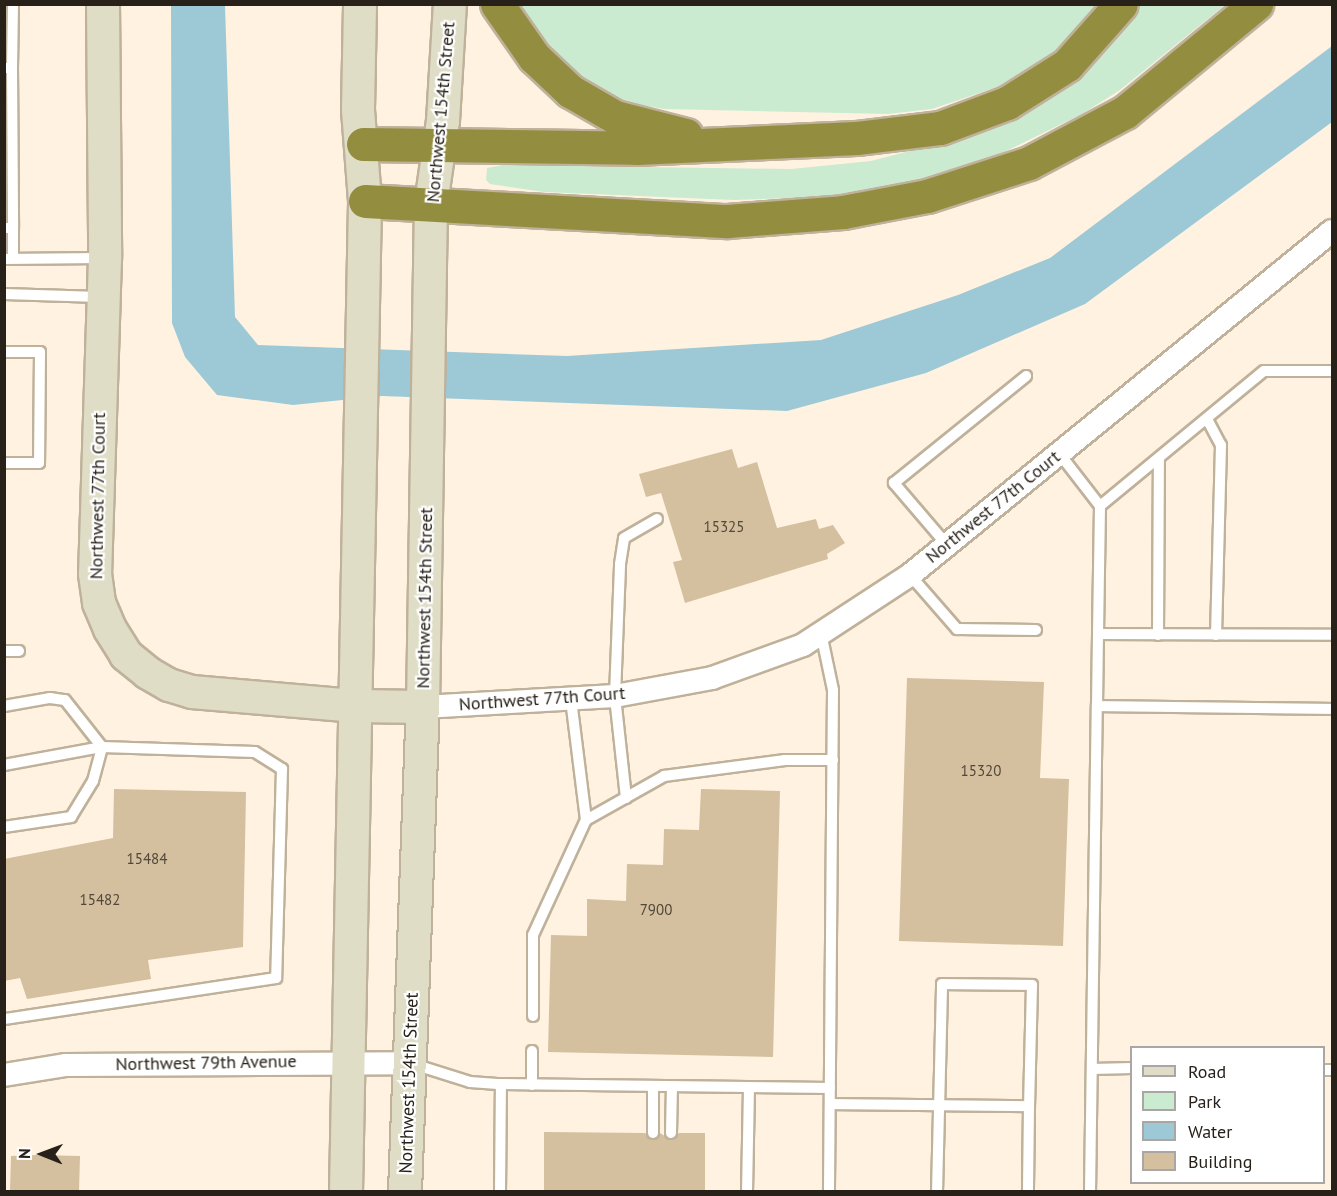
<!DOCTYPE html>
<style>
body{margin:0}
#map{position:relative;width:1337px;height:1196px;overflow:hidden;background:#fff2e0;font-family:"PT Sans",sans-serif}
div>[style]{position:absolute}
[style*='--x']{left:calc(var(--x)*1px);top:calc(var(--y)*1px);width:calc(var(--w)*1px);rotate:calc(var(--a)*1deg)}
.green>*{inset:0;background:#cbebd1}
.water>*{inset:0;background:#9dc9d6}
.building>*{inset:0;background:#d4bf9f}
.roads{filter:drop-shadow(2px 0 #bfb19a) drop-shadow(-2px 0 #bfb19a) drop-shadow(0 2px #bfb19a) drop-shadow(0 -2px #bfb19a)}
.lane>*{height:10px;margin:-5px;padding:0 5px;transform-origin:5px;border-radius:5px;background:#fff}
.street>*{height:22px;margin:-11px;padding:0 11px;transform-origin:11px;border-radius:11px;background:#fff}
.secondary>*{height:32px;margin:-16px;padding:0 16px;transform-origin:16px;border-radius:16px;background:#dfddc6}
.highway>*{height:33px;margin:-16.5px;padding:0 16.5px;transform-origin:16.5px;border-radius:16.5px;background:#938d40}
span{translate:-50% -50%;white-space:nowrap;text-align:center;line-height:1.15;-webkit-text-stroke:4.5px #fff;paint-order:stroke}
.number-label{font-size:15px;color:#52483a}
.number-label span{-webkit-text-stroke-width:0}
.street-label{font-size:18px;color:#272119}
.frame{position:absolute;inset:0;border:6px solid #272119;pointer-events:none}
.legend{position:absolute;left:1130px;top:1046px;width:195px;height:138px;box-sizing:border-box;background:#fff;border:2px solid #a9a6a3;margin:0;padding:8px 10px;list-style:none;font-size:18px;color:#272119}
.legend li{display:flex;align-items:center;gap:12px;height:30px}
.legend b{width:30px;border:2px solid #a9a6a3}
.north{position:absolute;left:12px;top:1124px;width:60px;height:60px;-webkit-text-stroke:4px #fff;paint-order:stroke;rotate:271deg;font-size:16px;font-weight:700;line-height:24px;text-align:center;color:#272119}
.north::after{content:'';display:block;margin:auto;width:21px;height:27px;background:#272119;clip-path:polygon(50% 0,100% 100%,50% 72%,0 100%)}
</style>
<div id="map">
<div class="green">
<i style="clip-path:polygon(512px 5px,1102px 5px,1054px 54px,1006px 84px,932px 109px,888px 114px,664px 109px,630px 103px,602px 91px,568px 67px)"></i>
<i style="clip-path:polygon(1138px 5px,1225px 5px,1120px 90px,1082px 114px,994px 157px,905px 185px,855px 196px,734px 200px,544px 192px,490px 184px,486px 180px,487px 168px,503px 165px,791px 169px,871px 161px,929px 146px,986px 127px,1084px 69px,1104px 50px)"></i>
</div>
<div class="water">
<i style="clip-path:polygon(171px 5px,225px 5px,235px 317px,258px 345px,567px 356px,821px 340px,958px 295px,1050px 258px,1332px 46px,1332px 122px,1085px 304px,926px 373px,787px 411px,382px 396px,293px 405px,217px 395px,185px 357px,172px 323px)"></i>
</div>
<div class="building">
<i style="clip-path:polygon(732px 449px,738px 468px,757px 462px,777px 528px,816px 519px,819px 529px,833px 525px,845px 543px,827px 554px,828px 559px,685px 603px,673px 562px,682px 560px,661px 493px,646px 497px,639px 474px)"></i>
<i style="clip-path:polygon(907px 678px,1044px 682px,1040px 778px,1069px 779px,1063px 946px,899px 941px)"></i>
<i style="clip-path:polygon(114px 789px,246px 792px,243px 947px,148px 960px,151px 979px,27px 999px,20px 978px,4px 981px,4px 859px,113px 838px)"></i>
<i style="clip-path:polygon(701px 789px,780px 791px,773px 1057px,548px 1052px,551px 935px,587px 936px,587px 899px,626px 901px,627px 864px,663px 865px,664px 829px,699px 830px)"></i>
<i style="clip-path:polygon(544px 1132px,645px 1133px,652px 1140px,660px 1133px,671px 1140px,679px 1133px,705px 1133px,705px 1191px,544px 1191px)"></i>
<i style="clip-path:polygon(36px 1155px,80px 1156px,79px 1191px,10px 1191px,11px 1156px)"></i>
</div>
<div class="roads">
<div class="lane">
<i style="--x:4;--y:68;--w:8;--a:0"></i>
<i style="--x:12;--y:68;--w:160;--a:89.6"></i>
<i style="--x:13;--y:228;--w:9;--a:180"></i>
<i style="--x:12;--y:68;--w:64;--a:-89.1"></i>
<i style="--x:13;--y:228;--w:30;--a:90"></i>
<i style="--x:4;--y:259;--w:97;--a:-0.6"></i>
<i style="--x:4;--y:294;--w:96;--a:1.8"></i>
<i style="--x:4;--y:352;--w:36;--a:0"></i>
<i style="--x:40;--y:352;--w:111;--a:90.5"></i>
<i style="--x:39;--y:463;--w:35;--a:180"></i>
<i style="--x:1207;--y:419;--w:30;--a:62"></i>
<i style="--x:1221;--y:445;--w:190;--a:91.5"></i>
<i style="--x:1059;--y:453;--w:67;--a:52.3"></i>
<i style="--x:1100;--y:506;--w:212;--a:-39.5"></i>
<i style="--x:1264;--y:371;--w:68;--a:0"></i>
<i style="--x:947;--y:545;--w:82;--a:-130.5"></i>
<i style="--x:894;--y:483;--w:170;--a:-39"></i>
<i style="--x:910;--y:575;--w:72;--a:49"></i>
<i style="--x:957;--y:629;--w:79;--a:0.7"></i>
<i style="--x:821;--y:633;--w:58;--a:78.1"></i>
<i style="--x:833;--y:690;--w:502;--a:90.46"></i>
<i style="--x:1098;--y:634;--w:128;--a:-89.1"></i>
<i style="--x:1158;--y:635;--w:175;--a:-89.7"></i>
<i style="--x:4;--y:651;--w:15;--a:0"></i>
<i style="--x:4;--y:706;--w:47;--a:-9.9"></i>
<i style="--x:50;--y:698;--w:15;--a:8"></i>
<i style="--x:65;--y:700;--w:60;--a:51.8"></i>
<i style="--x:1097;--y:706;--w:72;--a:-89.2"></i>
<i style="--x:1098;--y:634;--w:234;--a:0.2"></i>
<i style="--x:4;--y:765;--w:100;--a:-10.4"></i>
<i style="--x:102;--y:747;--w:153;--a:1.9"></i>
<i style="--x:255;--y:752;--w:32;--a:32"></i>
<i style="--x:282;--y:769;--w:209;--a:91.6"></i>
<i style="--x:276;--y:978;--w:275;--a:171.4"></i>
<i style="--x:626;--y:798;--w:103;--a:-96.2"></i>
<i style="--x:615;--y:696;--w:132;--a:-87.8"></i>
<i style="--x:620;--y:564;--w:26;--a:-81"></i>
<i style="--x:624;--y:538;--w:38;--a:-30"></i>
<i style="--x:586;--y:820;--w:90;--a:-29.4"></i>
<i style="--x:664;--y:776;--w:122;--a:-7.5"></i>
<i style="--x:785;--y:760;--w:48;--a:0"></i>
<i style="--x:4;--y:827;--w:68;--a:-8.5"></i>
<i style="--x:71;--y:817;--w:42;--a:-58.6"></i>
<i style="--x:93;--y:781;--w:35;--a:-75"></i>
<i style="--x:533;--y:1016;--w:81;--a:-90"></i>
<i style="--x:533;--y:935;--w:127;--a:-65.3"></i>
<i style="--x:586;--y:820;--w:122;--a:-97.1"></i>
<i style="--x:413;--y:1064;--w:60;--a:17.5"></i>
<i style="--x:470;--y:1082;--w:31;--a:4"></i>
<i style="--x:501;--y:1084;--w:329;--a:0.7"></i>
<i style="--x:1092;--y:1069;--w:40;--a:-1.4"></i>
<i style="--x:1324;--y:1070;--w:8;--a:0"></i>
<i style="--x:532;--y:1085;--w:34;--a:-90"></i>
<i style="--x:653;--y:1087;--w:46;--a:90"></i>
<i style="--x:831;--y:1104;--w:198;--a:0.6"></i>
<i style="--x:1029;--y:1106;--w:86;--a:90.7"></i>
<i style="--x:671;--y:1133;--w:46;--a:-88.8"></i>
<i style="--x:500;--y:1192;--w:108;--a:-89.5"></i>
<i style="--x:747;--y:1192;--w:104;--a:-88.9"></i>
<i style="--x:937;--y:1192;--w:208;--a:-88.6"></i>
<i style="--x:942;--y:984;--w:90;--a:0.6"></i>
<i style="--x:1032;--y:985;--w:121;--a:91.4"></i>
<i style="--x:1090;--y:1192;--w:486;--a:-89.2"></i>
<i style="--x:1097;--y:706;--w:235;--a:0.7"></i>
</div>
<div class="street">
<i style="--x:423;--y:707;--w:192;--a:-3.3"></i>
<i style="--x:615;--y:696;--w:99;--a:-10.5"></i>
<i style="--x:712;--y:678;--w:97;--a:-19.9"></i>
<i style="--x:803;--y:645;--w:128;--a:-33.2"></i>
<i style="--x:910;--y:575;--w:544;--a:-39.19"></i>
<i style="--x:4;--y:1075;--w:63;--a:-9.2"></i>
<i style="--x:66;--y:1065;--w:343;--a:-0.3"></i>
</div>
<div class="secondary">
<i style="--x:103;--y:4;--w:254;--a:89.5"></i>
<i style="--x:105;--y:258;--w:316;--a:91.8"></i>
<i style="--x:95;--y:574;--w:29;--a:82"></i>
<i style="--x:99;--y:603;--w:28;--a:67"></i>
<i style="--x:110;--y:629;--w:31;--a:58"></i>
<i style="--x:126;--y:655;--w:28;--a:39"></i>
<i style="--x:148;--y:673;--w:24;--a:30"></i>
<i style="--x:169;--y:685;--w:24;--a:17"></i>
<i style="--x:192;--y:692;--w:165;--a:4.9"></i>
<i style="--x:356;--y:706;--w:67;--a:0.9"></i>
<i style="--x:346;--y:1192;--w:991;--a:-88.9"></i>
<i style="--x:365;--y:201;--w:91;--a:-94.4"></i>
<i style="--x:358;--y:110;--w:106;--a:-88.9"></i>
<i style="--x:405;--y:1192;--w:485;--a:-87.9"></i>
<i style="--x:423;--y:707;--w:503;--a:-89.09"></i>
<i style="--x:431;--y:204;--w:84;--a:-81.8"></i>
<i style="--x:443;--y:121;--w:117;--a:-86.6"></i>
</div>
<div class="highway">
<i style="--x:497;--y:4;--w:65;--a:55.1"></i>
<i style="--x:534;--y:57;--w:50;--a:43.4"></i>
<i style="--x:570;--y:91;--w:52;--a:30"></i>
<i style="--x:615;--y:117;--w:73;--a:14.2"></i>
<i style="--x:363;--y:144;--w:273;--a:0.8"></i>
<i style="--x:636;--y:148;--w:220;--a:-2.6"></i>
<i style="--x:856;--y:138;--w:85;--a:-6.8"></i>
<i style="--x:940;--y:128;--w:72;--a:-20.5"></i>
<i style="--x:1007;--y:103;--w:71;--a:-32.3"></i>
<i style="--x:1067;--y:65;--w:81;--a:-48.5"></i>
<i style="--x:365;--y:201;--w:363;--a:3.2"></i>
<i style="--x:727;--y:221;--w:116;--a:-4.4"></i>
<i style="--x:843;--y:212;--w:86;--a:-10.8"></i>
<i style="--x:927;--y:196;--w:107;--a:-17.9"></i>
<i style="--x:1029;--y:163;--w:109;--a:-28"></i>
<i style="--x:1125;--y:112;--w:170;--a:-39.5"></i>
</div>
</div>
<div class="number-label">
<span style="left:724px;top:527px">15325</span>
<span style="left:981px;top:771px">15320</span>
<span style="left:147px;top:859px">15484</span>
<span style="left:100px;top:900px">15482</span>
<span style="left:656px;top:910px">7900</span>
</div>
<div class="street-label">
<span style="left:441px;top:112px;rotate:-85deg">Northwest 154th Street</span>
<span style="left:98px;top:496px;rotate:-89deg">Northwest 77th Court</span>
<span style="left:993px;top:507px;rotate:-39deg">Northwest 77th Court</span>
<span style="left:425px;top:598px;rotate:-89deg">Northwest 154th Street</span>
<span style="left:542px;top:699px;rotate:-4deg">Northwest 77th Court</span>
<span style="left:206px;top:1063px;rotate:-1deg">Northwest 79th Avenue</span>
<span style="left:409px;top:1083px;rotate:-88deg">Northwest 154th Street</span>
</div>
<div class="frame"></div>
<ul class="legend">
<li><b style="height:8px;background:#dfddc6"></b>Road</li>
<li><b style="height:16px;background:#cbebd1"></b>Park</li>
<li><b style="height:16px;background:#9dc9d6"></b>Water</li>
<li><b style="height:16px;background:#d4bf9f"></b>Building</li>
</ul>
<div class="north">N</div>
</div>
